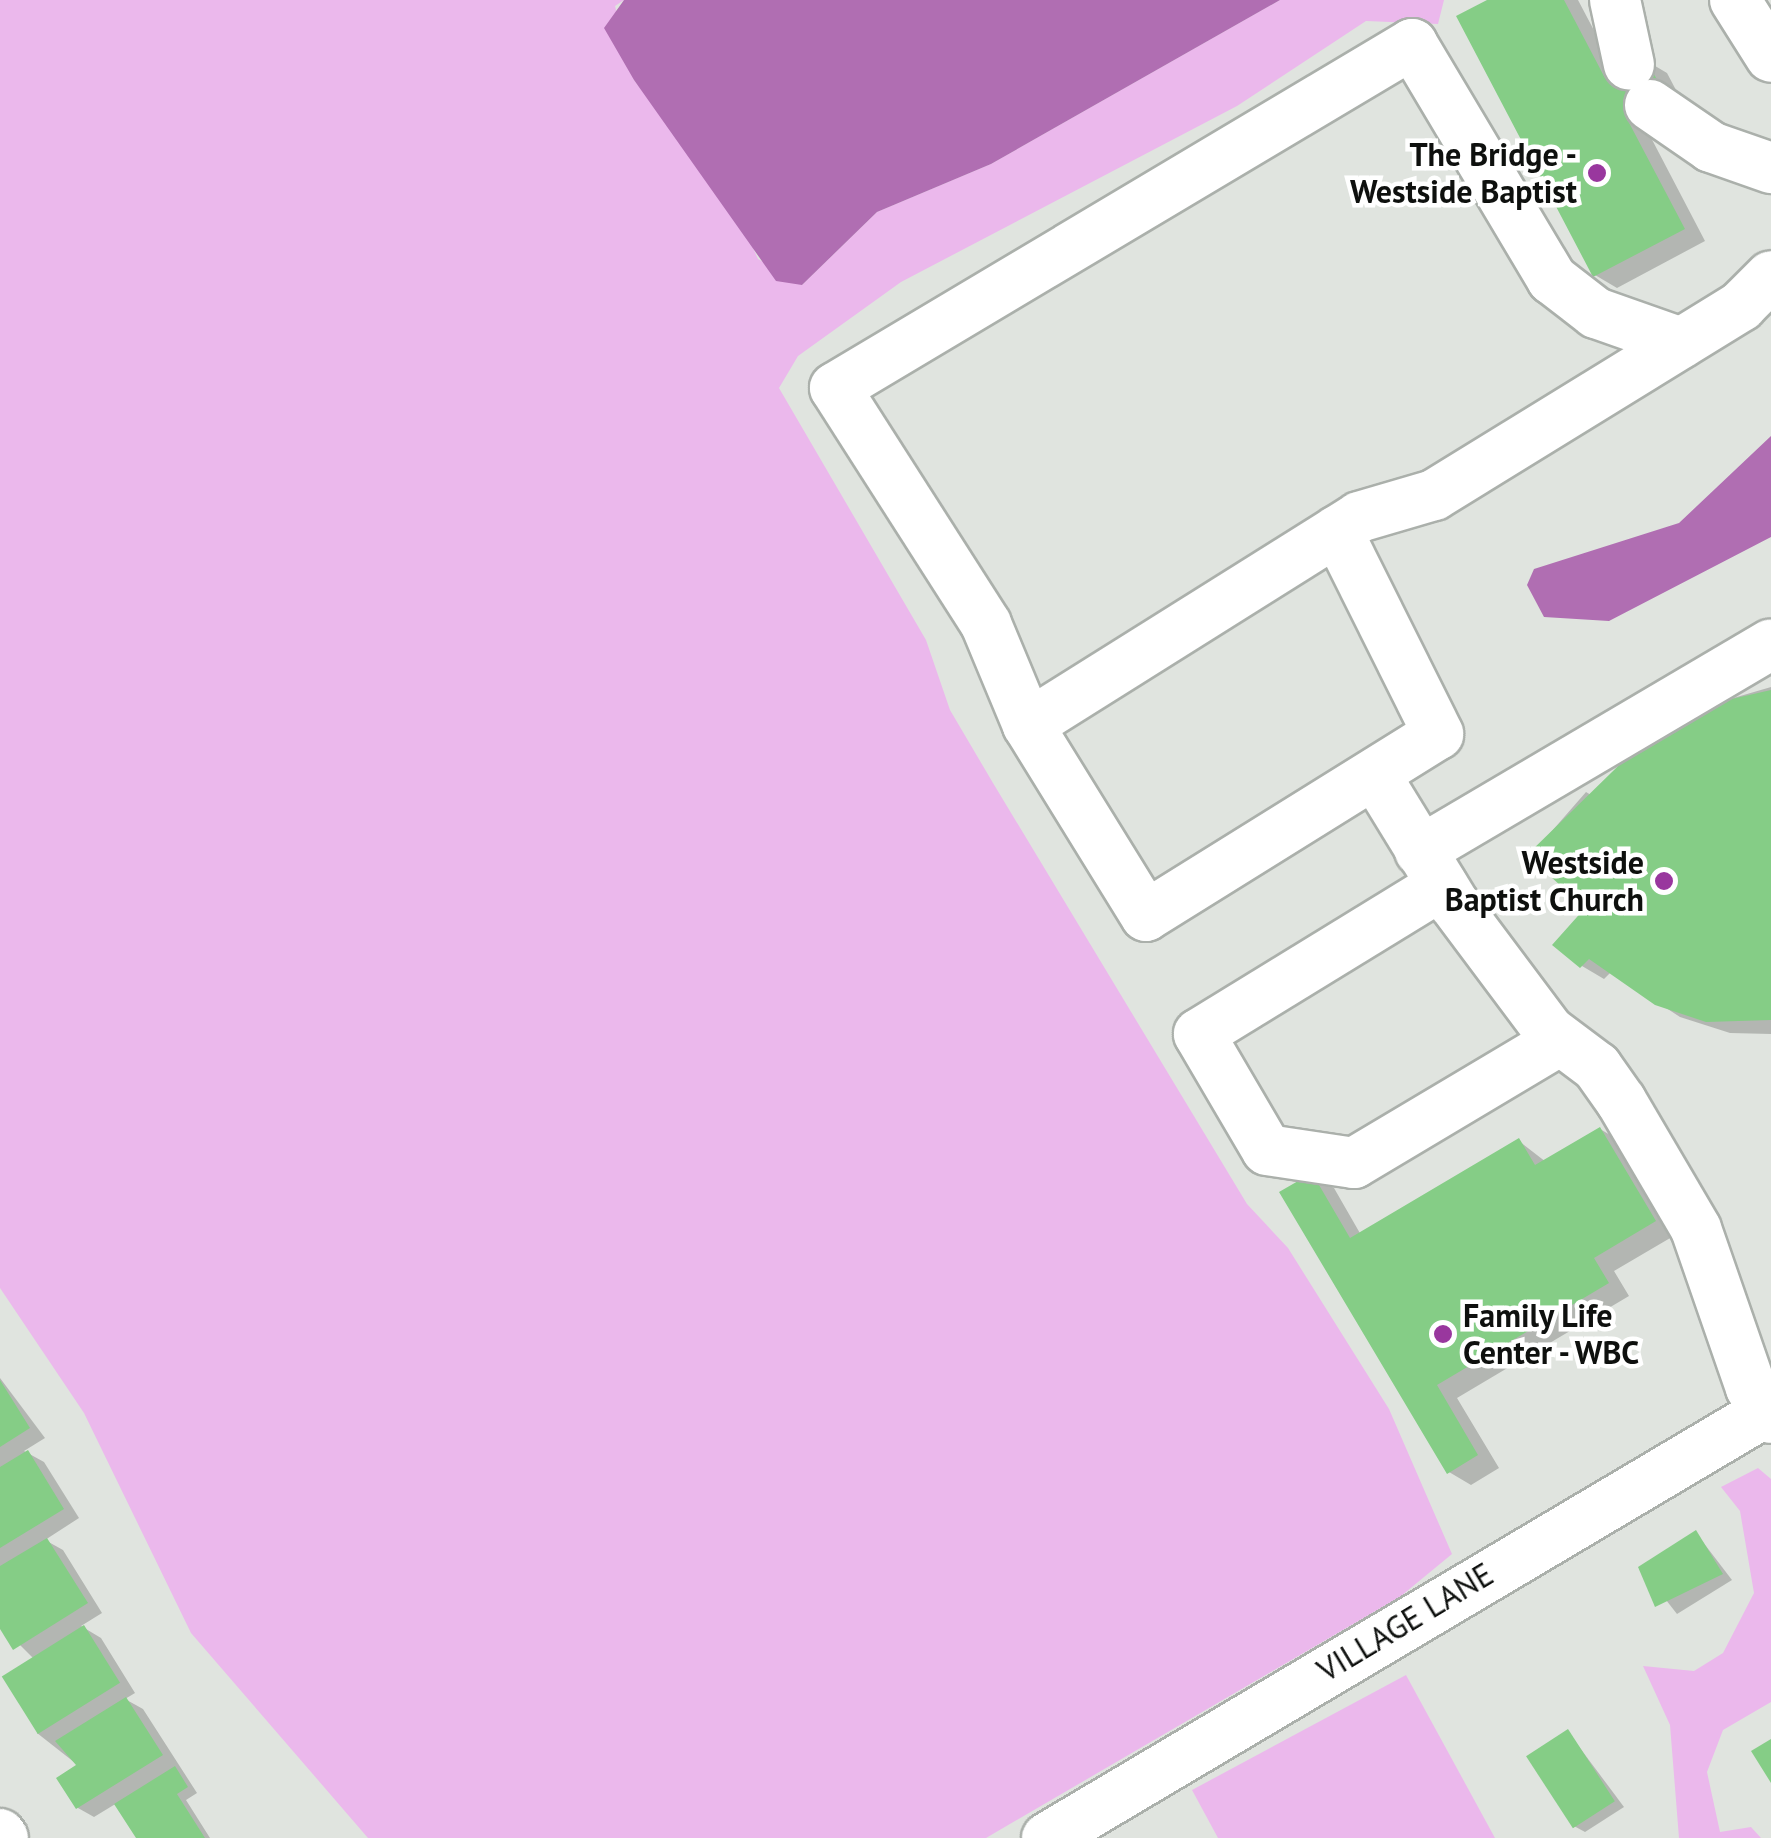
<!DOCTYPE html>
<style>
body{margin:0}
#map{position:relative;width:1771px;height:1838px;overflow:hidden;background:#e0e4df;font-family:"PT Sans",sans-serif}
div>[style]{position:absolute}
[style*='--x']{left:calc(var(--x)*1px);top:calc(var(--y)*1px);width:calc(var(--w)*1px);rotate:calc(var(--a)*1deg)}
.green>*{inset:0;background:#ebb8ec}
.water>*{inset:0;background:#b06eb2}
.shadow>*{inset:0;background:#0003}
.building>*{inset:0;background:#85cd86;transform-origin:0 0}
.roads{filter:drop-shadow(2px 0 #abb0ab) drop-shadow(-2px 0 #abb0ab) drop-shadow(0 2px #abb0ab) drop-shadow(0 -2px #abb0ab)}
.minor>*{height:50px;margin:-25px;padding:0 25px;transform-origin:25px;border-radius:25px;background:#fff}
.dots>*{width:28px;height:28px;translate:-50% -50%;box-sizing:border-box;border:5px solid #fff;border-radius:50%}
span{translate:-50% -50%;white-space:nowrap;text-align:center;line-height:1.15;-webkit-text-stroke:9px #fff;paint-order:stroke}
.poi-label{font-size:32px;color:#0e100e;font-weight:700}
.right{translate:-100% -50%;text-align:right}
.left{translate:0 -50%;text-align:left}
.street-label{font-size:32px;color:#0e100e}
</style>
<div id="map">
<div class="green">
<i style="clip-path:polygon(0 0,624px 0,615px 6px,634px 80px,740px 219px,758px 259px,802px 285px,877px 212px,991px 164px,1280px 0,1444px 0,1438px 24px,1366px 21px,1237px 106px,901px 282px,798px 356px,779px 388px,926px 640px,950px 710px,993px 783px,1247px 1204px,1288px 1248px,1389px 1409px,1452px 1554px,1401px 1596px,986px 1838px,368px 1838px,191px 1633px,84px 1413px,0 1288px)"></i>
<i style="clip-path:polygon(1758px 1468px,1771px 1479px,1771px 1702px,1723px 1730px,1707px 1772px,1720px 1832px,1751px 1827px,1761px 1838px,1679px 1838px,1670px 1725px,1643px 1666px,1694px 1671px,1723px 1653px,1754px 1593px,1740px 1511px,1721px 1487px)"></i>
<i style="clip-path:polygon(1406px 1675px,1495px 1838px,1218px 1838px,1192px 1790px)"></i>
</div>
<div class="water">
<i style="clip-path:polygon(624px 0,1280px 0,991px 164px,877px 212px,802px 285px,776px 281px,634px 80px,604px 28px)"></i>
<i style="clip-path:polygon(1771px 436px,1771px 537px,1609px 621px,1544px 617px,1527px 585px,1534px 569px,1679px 523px)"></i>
</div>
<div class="shadow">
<i style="clip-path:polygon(1493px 0,1578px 0,1617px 74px,1645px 60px,1667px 73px,1686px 109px,1647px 130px,1705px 241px,1617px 288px,1595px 275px)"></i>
<i style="clip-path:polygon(1771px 687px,1771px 1034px,1730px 1033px,1680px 1017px,1611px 972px,1604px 979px,1582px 966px,1588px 908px,1531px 855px,1586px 792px,1596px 798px,1689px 711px)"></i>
<i style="clip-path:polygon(1600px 1129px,1622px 1142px,1677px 1234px,1614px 1271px,1629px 1296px,1457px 1398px,1499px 1468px,1471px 1485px,1449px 1472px,1312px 1176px,1334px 1188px,1361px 1235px,1519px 1141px,1546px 1162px)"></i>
<i style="clip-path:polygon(0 1378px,45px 1438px,24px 1451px,44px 1462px,79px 1518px,45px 1540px,63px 1550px,102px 1613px,81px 1626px,101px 1638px,135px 1693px,125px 1699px,143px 1709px,197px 1793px,186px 1800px,210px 1838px,138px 1838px,117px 1803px,94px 1817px,78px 1808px,79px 1766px,37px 1733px,34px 1659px,0 1625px)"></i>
<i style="clip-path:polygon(1696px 1533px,1732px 1580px,1677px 1614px,1641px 1568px)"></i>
<i style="clip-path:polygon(1568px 1732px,1624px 1807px,1585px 1832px,1574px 1826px)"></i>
</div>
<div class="building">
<i style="clip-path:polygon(1487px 0,1564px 0,1605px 78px,1645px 57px,1666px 97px,1626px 117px,1685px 229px,1593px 277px,1456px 16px)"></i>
<i style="clip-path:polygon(1771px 690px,1771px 1020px,1706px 1022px,1655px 1005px,1589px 959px,1580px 968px,1552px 945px,1585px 908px,1527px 855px,1655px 730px,1688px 709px)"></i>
<i style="clip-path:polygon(1600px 1127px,1656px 1221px,1594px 1258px,1609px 1283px,1437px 1385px,1478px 1455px,1447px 1474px,1279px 1192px,1312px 1173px,1350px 1238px,1519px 1138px,1535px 1165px)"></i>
<i style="clip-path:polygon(0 1380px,30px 1428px,0 1447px)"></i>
<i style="clip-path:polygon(28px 1450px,64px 1509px,0 1548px,0 1467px)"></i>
<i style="clip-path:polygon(1696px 1530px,1723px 1574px,1655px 1607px,1638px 1567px)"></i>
<i style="clip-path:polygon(47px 1538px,88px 1603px,13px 1650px,0 1629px,0 1566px)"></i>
<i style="left:84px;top:1625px;width:68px;height:97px;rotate:58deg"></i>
<i style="clip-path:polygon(126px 1697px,163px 1755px,76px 1809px,56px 1778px,76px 1765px,55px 1741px)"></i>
<i style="left:1568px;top:1729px;width:86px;height:50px;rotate:57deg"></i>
<i style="clip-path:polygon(1771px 1739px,1771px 1783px,1751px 1751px)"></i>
<i style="clip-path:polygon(175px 1766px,188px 1787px,177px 1794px,205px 1838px,136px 1838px,114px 1804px)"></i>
</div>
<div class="roads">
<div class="minor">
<i style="--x:1615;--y:0;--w:66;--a:77.8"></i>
<i style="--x:1735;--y:0;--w:67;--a:57.7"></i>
<i style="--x:1650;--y:105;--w:74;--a:34.5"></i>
<i style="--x:1711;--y:147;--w:64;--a:19.3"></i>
<i style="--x:1337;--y:531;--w:227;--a:63.5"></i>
<i style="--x:1438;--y:734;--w:344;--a:148.1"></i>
<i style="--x:1146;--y:916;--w:225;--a:-121.7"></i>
<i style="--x:1028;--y:725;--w:109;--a:-112.6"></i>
<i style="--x:986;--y:624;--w:280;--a:-122.6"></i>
<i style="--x:835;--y:388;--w:672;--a:-30.8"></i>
<i style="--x:1412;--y:44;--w:274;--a:59.2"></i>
<i style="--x:1552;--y:279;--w:56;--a:37.7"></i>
<i style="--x:1596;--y:313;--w:90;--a:19.4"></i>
<i style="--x:1028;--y:725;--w:391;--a:-32.1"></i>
<i style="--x:1359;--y:517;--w:78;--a:-16.3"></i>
<i style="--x:1434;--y:495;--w:361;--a:-31.6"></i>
<i style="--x:1741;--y:306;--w:42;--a:-45"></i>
<i style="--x:1375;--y:775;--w:151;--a:58.5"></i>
<i style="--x:1454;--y:904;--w:159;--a:53.2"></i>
<i style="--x:1549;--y:1031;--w:60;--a:36.9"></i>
<i style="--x:1597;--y:1067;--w:42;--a:54.8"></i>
<i style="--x:1621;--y:1101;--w:148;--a:59.6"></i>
<i style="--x:1696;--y:1229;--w:168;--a:70.9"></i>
<i style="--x:1751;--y:1388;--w:36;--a:56"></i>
<i style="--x:1420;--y:851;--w:407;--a:-30.5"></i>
<i style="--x:1442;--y:885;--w:285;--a:148.5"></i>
<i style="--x:1199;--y:1034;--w:134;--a:59.6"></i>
<i style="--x:1267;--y:1150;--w:88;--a:8.5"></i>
<i style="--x:1354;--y:1163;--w:240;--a:-30.8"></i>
<i style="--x:0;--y:1834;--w:5;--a:53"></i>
<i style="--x:1047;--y:1838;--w:837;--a:-30.67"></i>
</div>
</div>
<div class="dots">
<i style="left:1597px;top:173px;background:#99379e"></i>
<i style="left:1664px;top:881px;background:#99379e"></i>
<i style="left:1443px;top:1334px;background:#99379e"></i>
</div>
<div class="poi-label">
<span class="right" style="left:1577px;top:173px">The Bridge -<br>Westside Baptist</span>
<span class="right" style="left:1644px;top:881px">Westside<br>Baptist Church</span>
<span class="left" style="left:1463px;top:1334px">Family Life<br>Center - WBC</span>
</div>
<div class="street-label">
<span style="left:1405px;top:1622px;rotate:-31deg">VILLAGE LANE</span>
</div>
</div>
